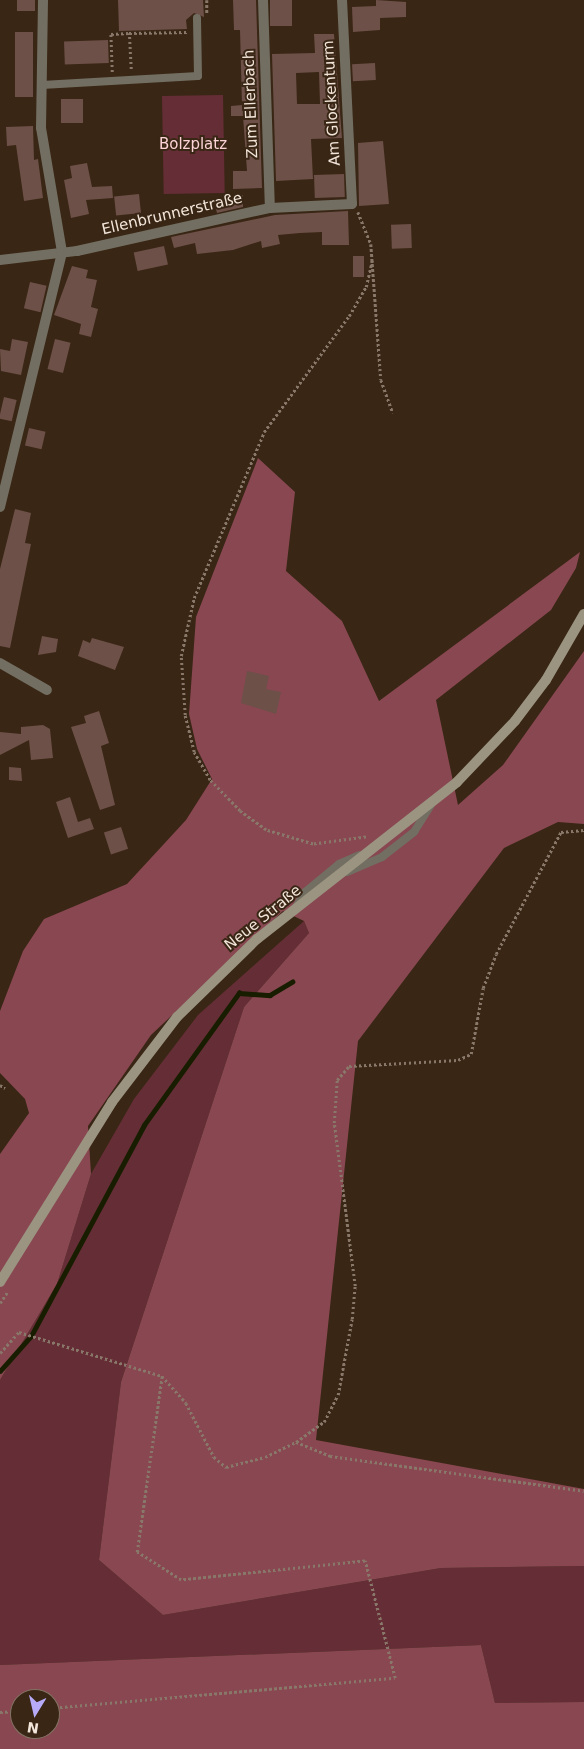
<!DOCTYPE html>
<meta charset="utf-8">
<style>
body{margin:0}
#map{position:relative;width:584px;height:1749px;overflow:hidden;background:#392614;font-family:"DejaVu Sans",sans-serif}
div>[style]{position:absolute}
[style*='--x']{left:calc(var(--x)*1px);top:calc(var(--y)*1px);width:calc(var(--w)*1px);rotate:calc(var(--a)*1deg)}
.green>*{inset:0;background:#652e37;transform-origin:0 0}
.forest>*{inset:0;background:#884751}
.stream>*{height:4.5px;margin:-2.25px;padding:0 2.25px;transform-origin:2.25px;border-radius:2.25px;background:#181d00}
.building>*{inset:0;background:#6d5048;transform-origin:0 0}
.path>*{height:2.5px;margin-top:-1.25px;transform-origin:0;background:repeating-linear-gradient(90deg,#897869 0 2.5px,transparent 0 5px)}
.lane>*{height:8px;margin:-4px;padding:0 4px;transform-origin:4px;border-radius:4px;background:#726e62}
.street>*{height:10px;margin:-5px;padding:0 5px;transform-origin:5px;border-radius:5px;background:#726e62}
.secondary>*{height:10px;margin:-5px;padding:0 5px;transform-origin:5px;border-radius:5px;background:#9b9481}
span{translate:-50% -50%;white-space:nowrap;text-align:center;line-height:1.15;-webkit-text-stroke:4px #392614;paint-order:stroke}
.street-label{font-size:15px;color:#f2e5da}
.park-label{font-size:15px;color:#fcd3d7}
.north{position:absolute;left:10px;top:1689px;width:50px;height:50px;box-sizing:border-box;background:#392614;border:1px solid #837263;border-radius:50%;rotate:189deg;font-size:14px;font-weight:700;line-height:20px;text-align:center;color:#f2e5da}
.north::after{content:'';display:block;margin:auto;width:18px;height:22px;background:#b7abf8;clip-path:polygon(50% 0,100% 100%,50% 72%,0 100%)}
</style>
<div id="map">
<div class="green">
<i style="left:223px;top:95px;width:98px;height:61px;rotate:89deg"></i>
<i style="clip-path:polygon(304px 921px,309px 933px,244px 1007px,121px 1382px,99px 1560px,163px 1615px,441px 1568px,584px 1566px,584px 1702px,495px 1703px,481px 1645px,0 1665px,0 1380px,57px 1284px,91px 1174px,134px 1099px,198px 1015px)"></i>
</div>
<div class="forest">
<i style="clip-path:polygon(258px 458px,295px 492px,286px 571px,342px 621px,379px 701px,580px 552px,576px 568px,551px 610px,436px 700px,458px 805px,503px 765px,584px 651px,584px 824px,558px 822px,504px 848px,358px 1041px,316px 1440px,584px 1489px,584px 1566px,441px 1568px,163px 1615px,99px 1560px,121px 1382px,244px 1007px,309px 933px,304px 921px,283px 911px,151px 1035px,88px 1126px,91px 1174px,57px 1284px,0 1380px,0 1154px,29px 1113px,25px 1099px,0 1073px,0 1011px,23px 951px,44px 919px,127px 884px,186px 820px,212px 779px,197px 749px,189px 714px,196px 617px)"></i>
<i style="clip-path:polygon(evenodd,481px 1645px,495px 1703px,584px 1702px,584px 1749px,0 1749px,0 1665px,481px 1645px,20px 1699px,50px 1699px,50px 1729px,20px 1729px,20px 1699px)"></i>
</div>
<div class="stream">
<i style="--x:0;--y:1371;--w:47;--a:-48.5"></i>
<i style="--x:31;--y:1336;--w:239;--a:-61.8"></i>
<i style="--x:144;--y:1125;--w:163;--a:-54.3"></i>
<i style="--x:239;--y:993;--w:31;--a:4"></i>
<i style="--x:270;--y:995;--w:26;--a:-31"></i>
</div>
<div class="building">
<i style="left:17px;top:0;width:18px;height:11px"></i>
<i style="clip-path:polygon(118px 0,203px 0,204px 17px,194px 13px,186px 20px,187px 29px,119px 31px)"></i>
<i style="clip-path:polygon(233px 0,256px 0,262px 188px,233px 189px,233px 171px,247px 171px,243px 116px,231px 116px,231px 106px,242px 105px,240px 30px,234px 30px)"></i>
<i style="left:270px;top:0;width:22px;height:26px"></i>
<i style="clip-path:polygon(376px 0,406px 2px,406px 17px,380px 18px,380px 30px,353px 32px,352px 7px,376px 6px)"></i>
<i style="left:15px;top:32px;width:18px;height:65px"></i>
<i style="clip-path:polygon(evenodd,314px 34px,334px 34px,342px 138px,311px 139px,313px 179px,276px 181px,272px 54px,315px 53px,314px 34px,319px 72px,320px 104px,297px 104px,296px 73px,319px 72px)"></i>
<i style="left:108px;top:40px;width:23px;height:44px;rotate:88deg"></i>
<i style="left:375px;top:63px;width:17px;height:23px;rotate:87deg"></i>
<i style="left:61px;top:99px;width:22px;height:24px"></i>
<i style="clip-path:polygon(33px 126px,34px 160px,38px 159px,43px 198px,24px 201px,16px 145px,7px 146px,6px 127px)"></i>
<i style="clip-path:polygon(383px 141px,389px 204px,359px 206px,358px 143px)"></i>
<i style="clip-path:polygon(87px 163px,92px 187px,112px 186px,113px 198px,86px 200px,89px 214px,71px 218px,64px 180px,72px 178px,70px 166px)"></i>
<i style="left:344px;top:174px;width:23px;height:30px;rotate:88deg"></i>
<i style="left:139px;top:194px;width:19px;height:25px;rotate:84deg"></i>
<i style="clip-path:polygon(243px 195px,243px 207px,217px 213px,214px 201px)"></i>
<i style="clip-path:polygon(348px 211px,349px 245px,322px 245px,322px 232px,300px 233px,278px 235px,280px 244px,262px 248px,261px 241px,233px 250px,197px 254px,195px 243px,174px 248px,171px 237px,275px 215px)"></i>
<i style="left:411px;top:224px;width:24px;height:20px;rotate:88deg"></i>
<i style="left:164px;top:246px;width:19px;height:31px;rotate:78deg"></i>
<i style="left:353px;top:256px;width:11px;height:21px"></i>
<i style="clip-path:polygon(72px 266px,88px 270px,86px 278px,97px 280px,91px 307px,98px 309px,91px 337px,79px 334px,81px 324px,54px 315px)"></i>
<i style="left:30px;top:282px;width:17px;height:27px;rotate:13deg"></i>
<i style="clip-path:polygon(12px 339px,28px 342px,21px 375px,1px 371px,0 349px,10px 351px)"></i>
<i style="left:55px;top:339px;width:16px;height:31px;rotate:14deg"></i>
<i style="left:4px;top:397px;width:13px;height:22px;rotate:13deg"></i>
<i style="left:29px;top:428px;width:17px;height:18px;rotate:13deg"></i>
<i style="clip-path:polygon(15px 509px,31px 513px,25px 543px,31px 544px,10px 648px,0 646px,0 569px)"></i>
<i style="clip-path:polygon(42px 636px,58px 639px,56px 652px,38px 655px)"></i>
<i style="clip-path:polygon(92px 638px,124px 647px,115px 670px,78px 656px,83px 640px,90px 643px)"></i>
<i style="clip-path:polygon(247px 671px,269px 676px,266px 689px,281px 692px,276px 714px,241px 703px)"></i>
<i style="clip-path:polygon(99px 711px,109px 743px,101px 746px,115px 805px,100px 810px,71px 727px,86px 723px,84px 716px)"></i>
<i style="clip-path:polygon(43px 725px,50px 729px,53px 758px,31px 760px,29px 740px,0 755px,0 732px,21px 734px,21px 727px)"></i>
<i style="clip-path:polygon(9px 767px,21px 768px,22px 781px,9px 780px)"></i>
<i style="clip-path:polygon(70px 797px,78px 822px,90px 818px,94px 829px,68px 838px,56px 802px)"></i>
<i style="left:121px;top:827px;width:23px;height:18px;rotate:72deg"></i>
</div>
<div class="path">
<i style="--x:207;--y:0;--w:13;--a:90"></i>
<i style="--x:131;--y:69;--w:36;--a:-93"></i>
<i style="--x:129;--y:33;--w:59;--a:-1"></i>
<i style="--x:112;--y:72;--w:38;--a:-92"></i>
<i style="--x:111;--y:34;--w:18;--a:-3"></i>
<i style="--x:358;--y:212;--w:35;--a:68"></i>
<i style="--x:371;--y:244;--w:136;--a:85.8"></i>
<i style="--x:381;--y:380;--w:35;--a:70"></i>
<i style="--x:366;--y:837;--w:53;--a:172.5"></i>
<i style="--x:313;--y:844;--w:49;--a:-163.4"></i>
<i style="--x:266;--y:830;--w:32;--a:-144"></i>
<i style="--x:240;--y:811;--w:43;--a:-134.1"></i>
<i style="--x:210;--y:780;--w:32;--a:-120"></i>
<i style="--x:194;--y:752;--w:38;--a:-104"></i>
<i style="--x:185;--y:715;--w:59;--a:-93.9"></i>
<i style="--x:181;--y:656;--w:59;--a:-77.4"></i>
<i style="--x:194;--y:598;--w:180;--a:-67.1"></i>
<i style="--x:264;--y:432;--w:144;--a:-53.8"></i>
<i style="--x:349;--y:316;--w:34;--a:-60"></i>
<i style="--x:366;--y:287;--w:27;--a:-77"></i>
<i style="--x:0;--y:1085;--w:6;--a:31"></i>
<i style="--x:0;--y:1303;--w:14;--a:-56"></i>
<i style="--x:0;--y:1353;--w:28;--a:-48"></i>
<i style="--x:19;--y:1332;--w:150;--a:17.1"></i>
<i style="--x:162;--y:1376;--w:36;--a:48"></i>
<i style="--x:186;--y:1403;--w:61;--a:62.6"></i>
<i style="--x:214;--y:1457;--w:16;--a:40"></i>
<i style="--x:226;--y:1467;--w:40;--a:-14.4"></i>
<i style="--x:265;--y:1457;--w:34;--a:-26"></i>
<i style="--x:296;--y:1442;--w:37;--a:22"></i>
<i style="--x:330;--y:1456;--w:256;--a:7.8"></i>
<i style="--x:296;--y:1442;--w:34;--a:-36"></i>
<i style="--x:324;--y:1422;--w:30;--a:-63"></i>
<i style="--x:338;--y:1395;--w:77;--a:-79.6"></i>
<i style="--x:352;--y:1319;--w:33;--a:-85"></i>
<i style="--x:355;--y:1286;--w:164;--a:-97.3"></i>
<i style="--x:334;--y:1123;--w:43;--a:-86"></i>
<i style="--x:337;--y:1080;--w:18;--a:-49"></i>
<i style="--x:349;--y:1066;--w:109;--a:-3.2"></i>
<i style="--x:458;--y:1060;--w:14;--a:-25"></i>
<i style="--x:471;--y:1054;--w:67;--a:-79.7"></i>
<i style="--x:483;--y:988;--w:36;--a:-69"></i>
<i style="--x:496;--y:954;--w:138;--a:-62"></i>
<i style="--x:561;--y:832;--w:23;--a:-5"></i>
<i style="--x:50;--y:1708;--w:346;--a:-5"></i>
<i style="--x:395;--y:1678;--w:121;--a:-104.4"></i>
<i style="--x:365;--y:1561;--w:185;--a:174.1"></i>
<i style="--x:181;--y:1580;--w:52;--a:-147.5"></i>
<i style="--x:137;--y:1552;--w:178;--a:-81.9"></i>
<i style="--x:0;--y:1712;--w:20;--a:-3"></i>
</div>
<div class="lane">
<i style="--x:42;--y:85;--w:156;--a:-3.3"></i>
<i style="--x:198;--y:76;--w:58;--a:-91"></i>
<i style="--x:347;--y:872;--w:38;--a:-23"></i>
<i style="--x:382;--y:857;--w:41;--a:-38"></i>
<i style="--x:414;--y:832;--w:32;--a:-58"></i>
<i style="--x:296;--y:907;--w:17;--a:-59"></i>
<i style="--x:305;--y:892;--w:44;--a:-39.5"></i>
<i style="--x:339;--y:864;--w:22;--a:-24"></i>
</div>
<div class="street">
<i style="--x:263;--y:0;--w:208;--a:88.1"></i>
<i style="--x:0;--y:260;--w:78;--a:-6.7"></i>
<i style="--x:77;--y:251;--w:198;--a:-12.6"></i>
<i style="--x:270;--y:208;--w:82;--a:-2.8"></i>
<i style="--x:352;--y:204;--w:204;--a:-92.8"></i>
<i style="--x:0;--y:507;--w:262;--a:-76.3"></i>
<i style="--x:62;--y:252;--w:126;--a:-99.6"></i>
<i style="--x:41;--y:128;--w:128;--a:-89.1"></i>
<i style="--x:0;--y:663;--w:54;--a:29.9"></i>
</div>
<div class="secondary">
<i style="--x:0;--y:1282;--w:212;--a:-58.1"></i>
<i style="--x:112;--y:1102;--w:107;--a:-52.6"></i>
<i style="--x:177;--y:1017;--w:112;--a:-44.3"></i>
<i style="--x:257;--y:939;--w:254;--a:-38.1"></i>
<i style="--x:457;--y:782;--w:84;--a:-46.4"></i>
<i style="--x:515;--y:721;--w:51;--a:-52.9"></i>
<i style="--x:546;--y:680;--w:76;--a:-60.1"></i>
</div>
<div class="street-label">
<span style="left:332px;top:103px;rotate:-93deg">Am Glockenturm</span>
<span style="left:251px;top:104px;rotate:-92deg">Zum Ellerbach</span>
<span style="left:172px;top:214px;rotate:-13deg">Ellenbrunnerstraße</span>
<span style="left:263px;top:918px;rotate:-39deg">Neue Straße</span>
</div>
<div class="park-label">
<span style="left:193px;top:145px">Bolzplatz</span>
</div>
<div class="north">N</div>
</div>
